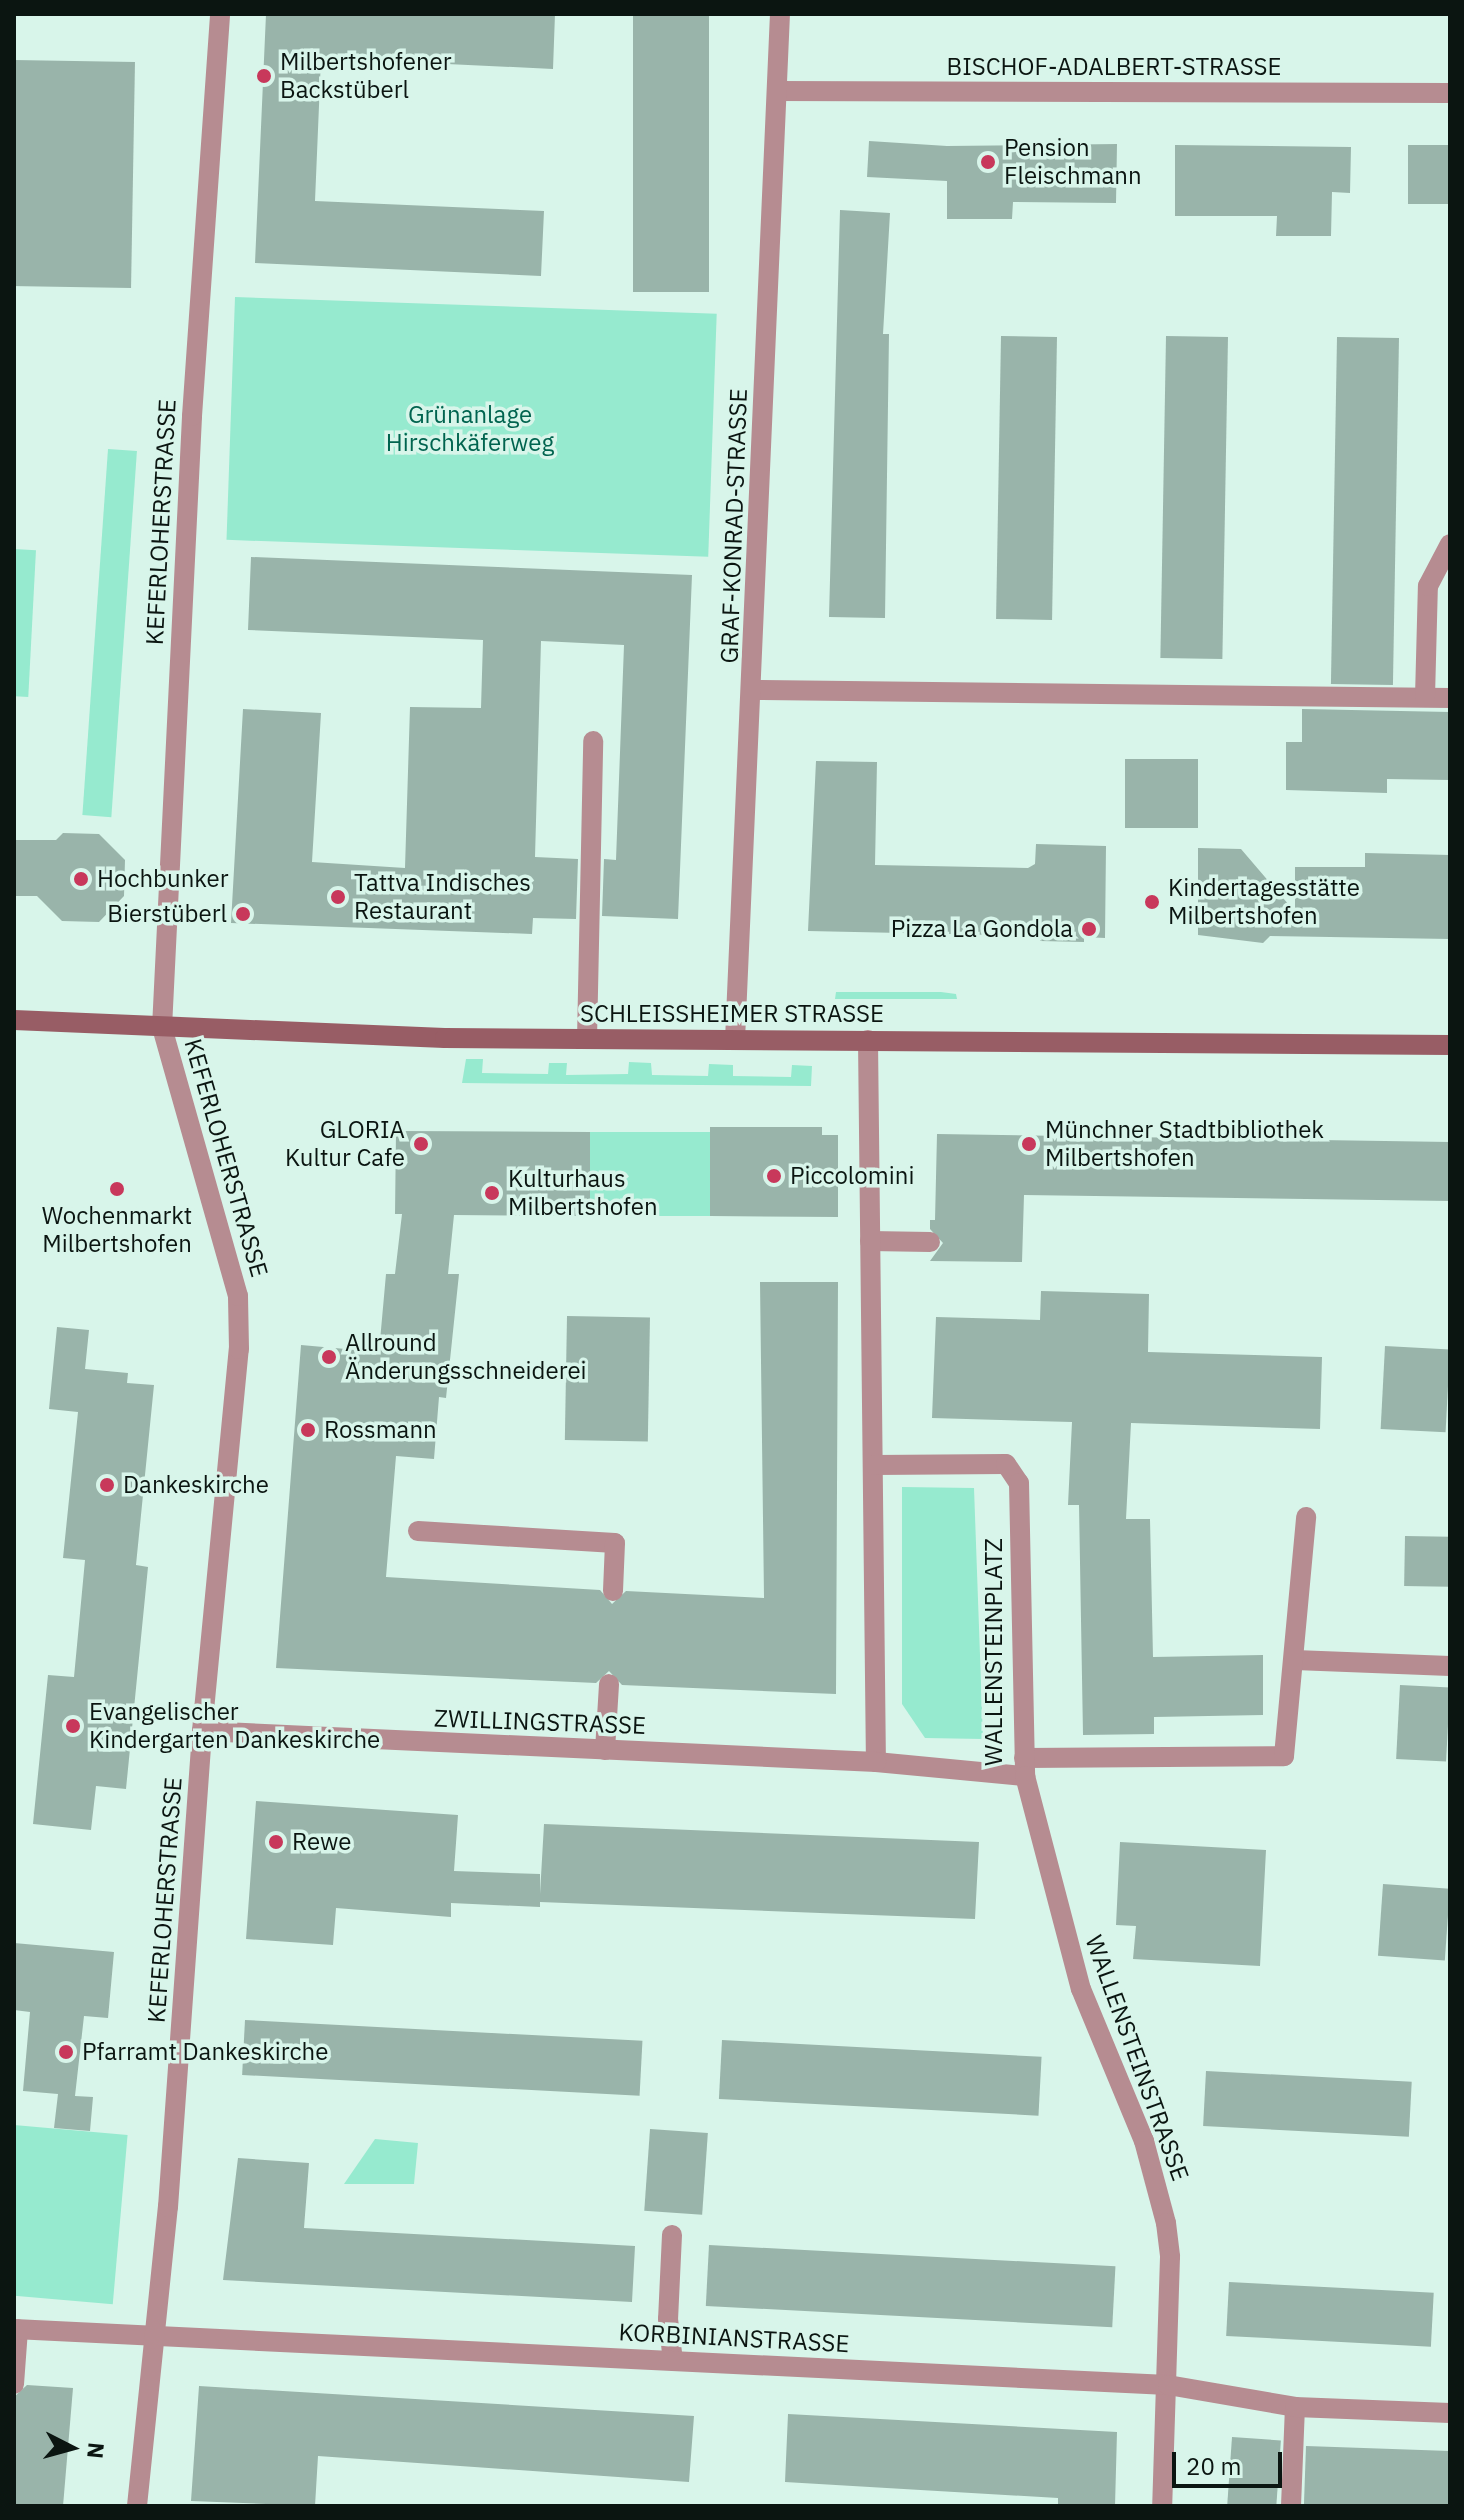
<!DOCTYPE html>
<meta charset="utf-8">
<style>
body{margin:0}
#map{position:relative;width:1464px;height:2520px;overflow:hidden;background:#d8f5ea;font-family:"IBM Plex Sans",sans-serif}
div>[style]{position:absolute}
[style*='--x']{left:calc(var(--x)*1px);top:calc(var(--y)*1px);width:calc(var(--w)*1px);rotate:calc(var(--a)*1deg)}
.green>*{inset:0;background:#96eacf;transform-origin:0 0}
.building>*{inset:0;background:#99b4aa;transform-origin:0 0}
.lane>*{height:20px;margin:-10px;padding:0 10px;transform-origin:10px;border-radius:10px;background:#b68c91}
.street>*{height:20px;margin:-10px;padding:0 10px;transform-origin:10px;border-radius:10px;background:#b68c91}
.secondary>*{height:20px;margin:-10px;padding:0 10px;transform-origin:10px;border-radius:10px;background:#985d65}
.dots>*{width:22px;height:22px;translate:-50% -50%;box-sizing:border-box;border:4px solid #d8f5ea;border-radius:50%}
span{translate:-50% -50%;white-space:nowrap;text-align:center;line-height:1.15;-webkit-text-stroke:7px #d8f5ea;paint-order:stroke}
.poi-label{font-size:24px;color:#0b1511}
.left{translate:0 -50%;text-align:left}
.right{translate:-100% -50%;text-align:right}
.street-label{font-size:24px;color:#0b1511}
.park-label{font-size:24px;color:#00644f}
.frame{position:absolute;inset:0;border:16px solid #0b1511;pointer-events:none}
.north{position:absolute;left:32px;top:2408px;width:80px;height:80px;-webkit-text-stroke:6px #d8f5ea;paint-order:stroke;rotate:96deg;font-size:22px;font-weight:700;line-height:32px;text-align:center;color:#0b1511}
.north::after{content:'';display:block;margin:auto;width:28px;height:36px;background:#0b1511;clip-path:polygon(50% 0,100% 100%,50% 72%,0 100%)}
.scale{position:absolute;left:1172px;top:2452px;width:110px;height:36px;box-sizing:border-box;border:4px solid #0b1511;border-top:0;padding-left:10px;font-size:24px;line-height:28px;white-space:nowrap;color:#0b1511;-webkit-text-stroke:6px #d8f5ea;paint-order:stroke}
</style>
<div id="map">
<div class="green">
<i style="left:235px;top:297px;width:482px;height:243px;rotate:2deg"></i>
<i style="left:108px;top:449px;width:29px;height:367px;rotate:4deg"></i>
<i style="left:14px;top:549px;width:22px;height:147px;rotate:3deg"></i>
<i style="clip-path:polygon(836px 992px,941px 992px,956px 994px,957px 999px,835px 999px)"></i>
<i style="clip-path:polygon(466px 1059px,483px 1059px,482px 1073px,548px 1074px,549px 1063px,567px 1063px,566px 1075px,628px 1074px,629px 1062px,651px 1063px,652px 1075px,708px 1076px,709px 1064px,733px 1065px,733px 1076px,791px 1077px,792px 1065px,812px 1066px,811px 1086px,462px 1083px)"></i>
<i style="left:590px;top:1132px;width:120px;height:84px"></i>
<i style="clip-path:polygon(902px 1487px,974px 1488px,983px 1739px,925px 1738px,902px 1704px)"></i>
<i style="left:14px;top:2125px;width:114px;height:170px;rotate:5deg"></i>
<i style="clip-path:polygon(375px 2139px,418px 2143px,414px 2184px,344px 2184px)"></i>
</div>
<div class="building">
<i style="clip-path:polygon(266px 14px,555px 14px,553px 69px,321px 58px,315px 201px,544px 211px,541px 276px,255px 263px)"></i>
<i style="left:633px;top:14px;width:76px;height:278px"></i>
<i style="left:14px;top:60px;width:121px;height:226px;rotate:1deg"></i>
<i style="clip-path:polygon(869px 141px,947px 146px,1117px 144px,1116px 203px,1013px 202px,1012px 219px,947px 219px,947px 181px,867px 177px)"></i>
<i style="clip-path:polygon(1175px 145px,1351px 147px,1350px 193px,1332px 192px,1331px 236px,1276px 236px,1277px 216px,1175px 216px)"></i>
<i style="left:1408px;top:145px;width:42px;height:59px"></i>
<i style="clip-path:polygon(840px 210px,890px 213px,883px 334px,889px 334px,885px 618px,829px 617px)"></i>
<i style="left:1001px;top:336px;width:56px;height:283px;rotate:1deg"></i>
<i style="left:1166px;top:336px;width:62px;height:322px;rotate:1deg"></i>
<i style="left:1337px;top:337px;width:62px;height:347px;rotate:1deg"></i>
<i style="clip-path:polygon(251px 557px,692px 575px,678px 919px,602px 916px,604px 859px,616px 860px,624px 645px,541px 641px,535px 857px,578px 859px,576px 919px,533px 918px,532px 934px,231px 923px,243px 709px,321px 713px,312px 862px,405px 868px,410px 707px,481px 708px,483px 640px,248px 630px)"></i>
<i style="clip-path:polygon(1302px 709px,1450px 712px,1450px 780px,1387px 779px,1387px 793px,1286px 790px,1286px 742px,1302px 742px)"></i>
<i style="left:1125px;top:759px;width:73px;height:69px"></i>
<i style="clip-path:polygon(816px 761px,877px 762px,875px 865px,1028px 868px,1035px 864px,1036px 844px,1106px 846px,1105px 938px,1084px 937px,1084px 942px,1040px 941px,1040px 936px,808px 931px)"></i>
<i style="clip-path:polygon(63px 833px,99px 834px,125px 860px,124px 896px,99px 922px,62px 921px,37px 896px,14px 896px,14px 840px,56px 840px)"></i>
<i style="clip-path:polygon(1198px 848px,1241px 849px,1295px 912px,1295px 867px,1365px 867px,1365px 853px,1450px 855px,1450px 939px,1270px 936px,1263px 943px,1198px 935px)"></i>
<i style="clip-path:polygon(710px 1127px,822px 1127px,822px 1135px,838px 1135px,838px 1217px,710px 1216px)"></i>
<i style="clip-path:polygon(396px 1131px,590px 1132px,590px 1216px,454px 1215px,448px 1274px,459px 1274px,446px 1398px,439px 1397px,434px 1459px,396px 1456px,386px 1577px,600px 1590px,612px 1604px,626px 1591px,764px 1598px,760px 1282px,838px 1282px,836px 1694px,622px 1685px,609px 1671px,596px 1683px,276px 1668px,301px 1345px,379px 1352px,386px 1274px,395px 1274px,402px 1214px,395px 1214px)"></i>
<i style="clip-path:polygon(937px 1134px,1450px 1142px,1450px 1201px,1024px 1195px,1022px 1262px,930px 1261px,943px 1243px,930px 1229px,930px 1220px,935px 1220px)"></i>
<i style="clip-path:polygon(1041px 1291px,1149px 1294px,1148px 1352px,1322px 1357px,1320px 1429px,1131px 1423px,1126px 1519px,1150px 1519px,1153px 1657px,1263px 1655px,1263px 1715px,1154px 1717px,1154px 1734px,1083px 1735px,1079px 1505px,1068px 1505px,1072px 1422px,932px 1418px,936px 1317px,1040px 1320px)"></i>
<i style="left:567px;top:1316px;width:83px;height:124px;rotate:1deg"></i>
<i style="clip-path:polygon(57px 1327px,89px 1330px,85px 1369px,128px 1373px,127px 1383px,154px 1385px,136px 1565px,148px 1567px,126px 1789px,96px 1786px,91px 1830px,33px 1824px,48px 1675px,74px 1677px,85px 1560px,63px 1558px,78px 1412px,49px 1409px)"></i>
<i style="left:1385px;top:1346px;width:65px;height:83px;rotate:3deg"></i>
<i style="left:1405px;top:1536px;width:45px;height:50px;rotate:1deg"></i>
<i style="left:1400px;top:1685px;width:50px;height:74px;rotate:3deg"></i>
<i style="clip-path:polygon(256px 1801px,458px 1815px,454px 1871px,540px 1874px,540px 1894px,544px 1824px,979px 1842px,975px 1919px,540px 1902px,540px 1907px,451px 1903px,451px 1917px,336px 1908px,333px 1945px,246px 1939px)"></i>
<i style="clip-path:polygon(1120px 1842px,1266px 1850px,1260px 1966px,1133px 1959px,1136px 1926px,1116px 1925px)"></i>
<i style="left:1383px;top:1884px;width:67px;height:72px;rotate:4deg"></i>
<i style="clip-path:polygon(14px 1943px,114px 1952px,108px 2018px,84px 2016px,75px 2096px,93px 2097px,90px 2131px,54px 2128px,58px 2094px,23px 2091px,30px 2012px,14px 2010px)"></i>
<i style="left:245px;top:2020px;width:398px;height:55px;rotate:3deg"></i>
<i style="left:722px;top:2040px;width:320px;height:59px;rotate:3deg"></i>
<i style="left:1206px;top:2071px;width:206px;height:55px;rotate:3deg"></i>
<i style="left:650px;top:2129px;width:58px;height:82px;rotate:4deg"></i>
<i style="clip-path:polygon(238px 2158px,309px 2163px,304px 2228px,635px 2246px,632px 2302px,223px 2280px)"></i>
<i style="left:709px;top:2245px;width:407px;height:61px;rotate:3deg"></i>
<i style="left:1229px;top:2282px;width:205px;height:54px;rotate:3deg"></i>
<i style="clip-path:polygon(27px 2385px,73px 2388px,63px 2506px,14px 2506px,14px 2397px)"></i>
<i style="clip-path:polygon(199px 2386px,694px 2416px,689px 2482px,318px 2456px,315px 2506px,191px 2501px)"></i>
<i style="clip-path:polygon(788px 2414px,1117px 2432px,1115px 2506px,1058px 2506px,1058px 2498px,785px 2482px)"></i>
<i style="left:1232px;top:2437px;width:49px;height:69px;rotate:4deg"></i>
<i style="left:1306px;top:2446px;width:144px;height:60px;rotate:2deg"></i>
</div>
<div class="lane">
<i style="--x:754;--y:690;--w:696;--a:0.66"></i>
<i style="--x:1425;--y:697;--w:111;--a:-88.5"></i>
<i style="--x:1428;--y:586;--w:47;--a:-62.4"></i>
<i style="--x:587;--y:1039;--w:298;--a:-88.8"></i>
<i style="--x:870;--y:1241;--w:60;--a:1"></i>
<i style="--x:418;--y:1531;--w:197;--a:3.5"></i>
<i style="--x:615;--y:1543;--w:48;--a:92.4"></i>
<i style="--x:1295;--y:1660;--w:155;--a:2.2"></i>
<i style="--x:605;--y:1750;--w:66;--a:-86.5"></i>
<i style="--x:1024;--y:1758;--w:260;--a:-0.4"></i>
<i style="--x:1284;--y:1756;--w:240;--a:-84.7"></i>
<i style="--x:672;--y:2235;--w:84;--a:92.7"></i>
<i style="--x:668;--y:2319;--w:42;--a:83.2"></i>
<i style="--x:14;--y:2384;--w:55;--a:-85.8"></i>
<i style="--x:1291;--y:2506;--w:99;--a:-87.7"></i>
</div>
<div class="street">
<i style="--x:777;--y:91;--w:673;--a:0.17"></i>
<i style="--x:735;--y:1040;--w:1027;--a:-87.49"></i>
<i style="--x:868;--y:1040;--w:722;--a:89.37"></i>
<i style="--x:876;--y:1762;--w:150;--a:5.4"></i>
<i style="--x:875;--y:1465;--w:131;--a:-0.4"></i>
<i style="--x:1006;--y:1464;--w:23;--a:56"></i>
<i style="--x:1019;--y:1483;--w:293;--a:88.8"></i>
<i style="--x:1025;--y:1776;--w:220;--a:75.3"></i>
<i style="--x:1081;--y:1989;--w:165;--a:67.5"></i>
<i style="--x:1144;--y:2141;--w:85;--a:75"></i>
<i style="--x:1166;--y:2223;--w:34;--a:83"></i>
<i style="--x:1170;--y:2257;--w:249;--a:91.8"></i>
<i style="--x:202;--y:1731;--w:675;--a:2.63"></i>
<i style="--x:14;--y:2329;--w:1155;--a:2.78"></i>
<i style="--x:1168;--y:2385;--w:129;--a:9.8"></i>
<i style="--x:1295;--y:2407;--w:155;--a:2.2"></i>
<i style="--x:137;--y:2506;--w:301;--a:-84.1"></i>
<i style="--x:168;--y:2207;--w:477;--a:-85.9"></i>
<i style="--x:202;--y:1731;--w:384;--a:-84.5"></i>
<i style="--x:239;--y:1349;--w:53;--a:-91.1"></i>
<i style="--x:238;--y:1296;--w:279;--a:-105.8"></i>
<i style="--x:162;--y:1028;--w:613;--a:-87.19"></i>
<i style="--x:192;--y:416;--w:403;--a:-86"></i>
</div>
<div class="secondary">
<i style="--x:14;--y:1020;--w:431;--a:2.4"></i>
<i style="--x:445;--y:1038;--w:1005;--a:0.4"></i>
</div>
<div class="dots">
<i style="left:264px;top:76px;background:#c8385b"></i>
<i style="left:988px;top:162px;background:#c8385b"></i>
<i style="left:81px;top:879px;background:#c8385b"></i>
<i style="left:338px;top:897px;background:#c8385b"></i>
<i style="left:1152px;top:902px;background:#c8385b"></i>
<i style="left:243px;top:914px;background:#c8385b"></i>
<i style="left:1089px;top:929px;background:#c8385b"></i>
<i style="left:421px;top:1144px;background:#c8385b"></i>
<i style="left:1029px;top:1144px;background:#c8385b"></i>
<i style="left:774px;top:1176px;background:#c8385b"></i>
<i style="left:117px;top:1189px;background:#c8385b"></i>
<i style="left:492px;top:1193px;background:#c8385b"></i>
<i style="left:329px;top:1357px;background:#c8385b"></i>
<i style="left:308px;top:1430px;background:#c8385b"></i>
<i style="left:107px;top:1485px;background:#c8385b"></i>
<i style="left:73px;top:1726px;background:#c8385b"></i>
<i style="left:276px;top:1842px;background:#c8385b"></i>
<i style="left:66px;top:2052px;background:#c8385b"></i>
</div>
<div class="poi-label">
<span class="left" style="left:280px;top:76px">Milbertshofener<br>Backstüberl</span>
<span class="left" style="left:1004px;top:162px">Pension<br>Fleischmann</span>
<span class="left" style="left:97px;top:879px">Hochbunker</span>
<span class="left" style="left:354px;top:897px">Tattva Indisches<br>Restaurant</span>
<span class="left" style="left:1168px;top:902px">Kindertagesstätte<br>Milbertshofen</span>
<span class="right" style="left:227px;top:914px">Bierstüberl</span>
<span class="right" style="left:1073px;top:929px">Pizza La Gondola</span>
<span class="right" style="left:405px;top:1144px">GLORIA<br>Kultur Cafe</span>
<span class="left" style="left:1045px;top:1144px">Münchner Stadtbibliothek<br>Milbertshofen</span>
<span class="left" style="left:790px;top:1176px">Piccolomini</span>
<span class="left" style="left:508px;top:1193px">Kulturhaus<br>Milbertshofen</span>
<span style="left:117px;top:1230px">Wochenmarkt<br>Milbertshofen</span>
<span class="left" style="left:345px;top:1357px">Allround<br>Änderungsschneiderei</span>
<span class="left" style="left:324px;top:1430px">Rossmann</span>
<span class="left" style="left:123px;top:1485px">Dankeskirche</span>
<span class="left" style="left:89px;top:1726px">Evangelischer<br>Kindergarten Dankeskirche</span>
<span class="left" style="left:292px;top:1842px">Rewe</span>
<span class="left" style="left:82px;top:2052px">Pfarramt Dankeskirche</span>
</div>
<div class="street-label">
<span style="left:1114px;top:67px">BISCHOF-ADALBERT-STRASSE</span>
<span style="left:161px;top:522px;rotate:-87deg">KEFERLOHERSTRASSE</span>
<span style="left:734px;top:526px;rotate:-88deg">GRAF-KONRAD-STRASSE</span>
<span style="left:732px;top:1014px">SCHLEISSHEIMER STRASSE</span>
<span style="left:226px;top:1158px;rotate:74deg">KEFERLOHERSTRASSE</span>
<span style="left:994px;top:1652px;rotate:-90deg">WALLENSTEINPLATZ</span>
<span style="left:540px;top:1722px;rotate:2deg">ZWILLINGSTRASSE</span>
<span style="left:165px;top:1900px;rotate:-86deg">KEFERLOHERSTRASSE</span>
<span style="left:1137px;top:2058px;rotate:70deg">WALLENSTEINSTRASSE</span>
<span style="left:734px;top:2338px;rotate:3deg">KORBINIANSTRASSE</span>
</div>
<div class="park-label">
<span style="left:470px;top:429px">Grünanlage<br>Hirschkäferweg</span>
</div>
<div class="frame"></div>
<div class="north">N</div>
<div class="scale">20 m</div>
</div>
